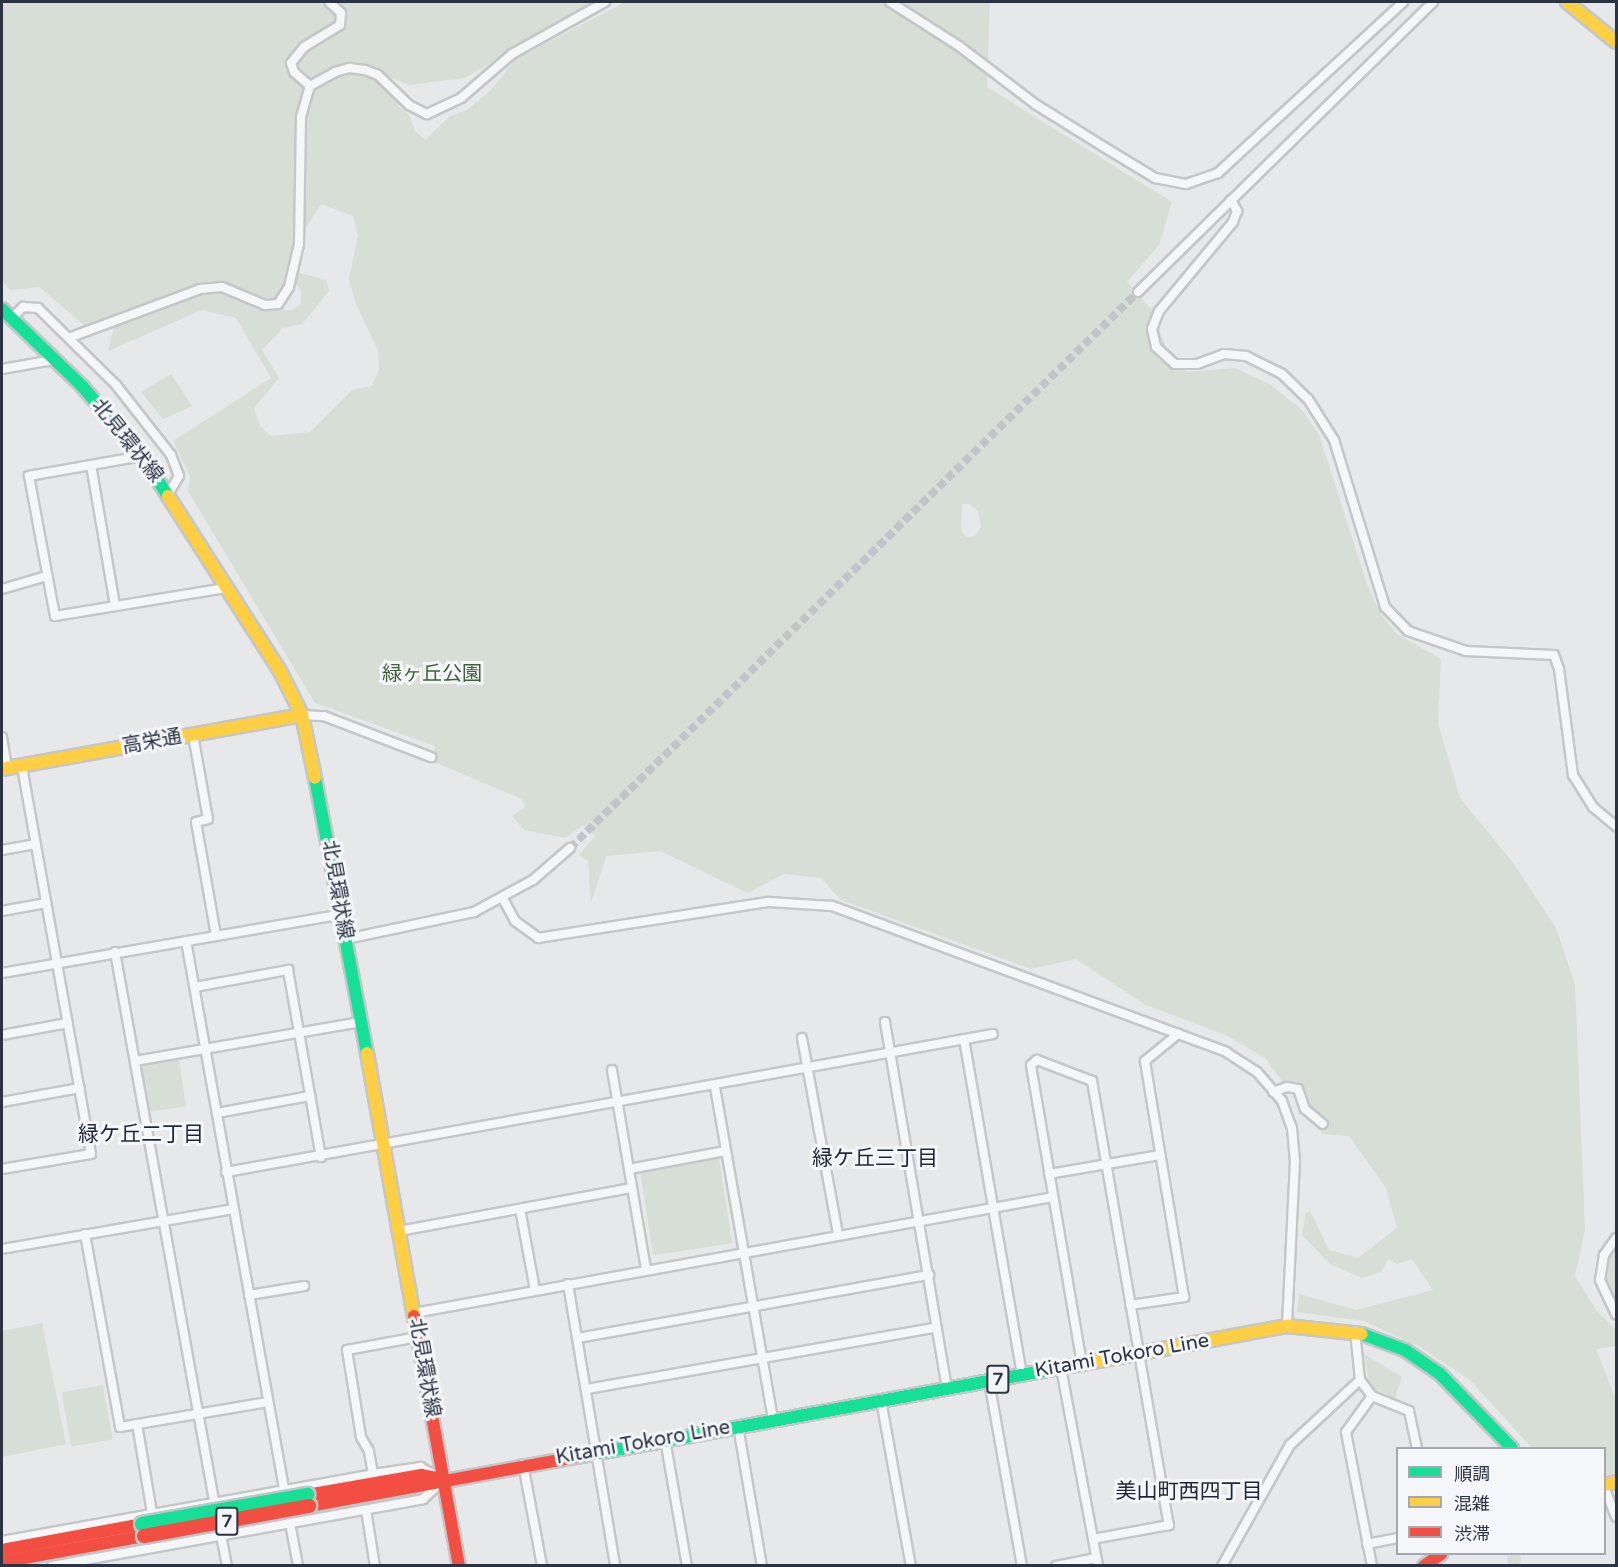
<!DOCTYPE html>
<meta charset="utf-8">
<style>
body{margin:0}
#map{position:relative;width:1618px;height:1567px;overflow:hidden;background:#e6e8ea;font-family:"Varela Round","Noto Sans JP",sans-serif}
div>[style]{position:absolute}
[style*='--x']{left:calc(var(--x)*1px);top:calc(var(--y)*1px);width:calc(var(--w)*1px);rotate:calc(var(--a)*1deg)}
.green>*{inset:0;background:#d6ded6;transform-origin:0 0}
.round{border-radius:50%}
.street-tunnel>*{height:8px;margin-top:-4px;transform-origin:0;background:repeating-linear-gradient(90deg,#c1c4c9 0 8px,transparent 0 12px)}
.roads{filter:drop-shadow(2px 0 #c4c6c8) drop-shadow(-2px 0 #c4c6c8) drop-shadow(0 2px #c4c6c8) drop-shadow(0 -2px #c4c6c8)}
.street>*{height:8px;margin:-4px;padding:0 4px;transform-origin:4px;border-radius:4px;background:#f5f6f7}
.fast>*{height:12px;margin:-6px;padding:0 6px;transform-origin:6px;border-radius:6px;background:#16e098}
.slow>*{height:12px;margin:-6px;padding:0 6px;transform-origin:6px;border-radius:6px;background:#ffcf43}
.jam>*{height:12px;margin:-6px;padding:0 6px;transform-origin:6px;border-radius:6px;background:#f24e42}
.bridges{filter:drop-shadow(2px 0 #c2c5c8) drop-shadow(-2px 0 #c2c5c8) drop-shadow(0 2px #c2c5c8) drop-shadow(0 -2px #c2c5c8)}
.fast-bridge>*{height:14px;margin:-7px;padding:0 7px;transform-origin:7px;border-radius:7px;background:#16e098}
.jam-bridge>*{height:14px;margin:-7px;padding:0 7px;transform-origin:7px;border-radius:7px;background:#f24e42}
span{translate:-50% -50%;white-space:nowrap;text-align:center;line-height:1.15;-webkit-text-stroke:6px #f4f6f9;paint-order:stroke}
.shield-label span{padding:2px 4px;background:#f4f6f9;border:2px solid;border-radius:4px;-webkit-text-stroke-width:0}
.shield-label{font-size:18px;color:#2b3445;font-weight:700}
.street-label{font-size:20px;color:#2b3445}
.park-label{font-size:20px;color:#3f6138}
.neighbourhood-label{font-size:21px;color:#1d2536}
.frame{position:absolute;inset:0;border:3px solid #2b3445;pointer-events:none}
.legend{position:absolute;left:1396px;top:1447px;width:210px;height:108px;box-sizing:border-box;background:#f4f6f9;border:2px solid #a4a8b1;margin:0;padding:8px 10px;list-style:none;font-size:18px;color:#2b3445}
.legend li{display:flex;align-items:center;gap:12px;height:30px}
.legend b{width:30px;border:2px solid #a4a8b1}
</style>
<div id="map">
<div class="green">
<i style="clip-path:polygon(evenodd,2px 2px,594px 2px,465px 78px,409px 85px,392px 78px,398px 106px,409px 115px,415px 131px,425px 140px,450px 116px,467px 110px,491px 90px,516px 59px,625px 2px,990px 2px,987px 87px,1172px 202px,1159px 245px,1127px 282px,1153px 311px,1168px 353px,1186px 372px,1235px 368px,1271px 385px,1302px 410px,1319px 435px,1367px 584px,1381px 615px,1397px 634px,1441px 659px,1438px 723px,1460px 798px,1514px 864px,1556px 928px,1575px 985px,1585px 1229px,1575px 1276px,1596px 1310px,1616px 1330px,1616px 1346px,1596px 1349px,1616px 1400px,1616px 1473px,1605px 1475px,1604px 1448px,1532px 1448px,1470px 1380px,1420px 1347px,1364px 1321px,1297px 1312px,1299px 1294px,1356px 1310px,1433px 1290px,1412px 1259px,1397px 1264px,1389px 1259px,1381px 1272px,1362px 1278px,1330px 1264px,1302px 1235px,1306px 1213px,1310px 1211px,1329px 1250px,1358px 1258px,1397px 1228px,1386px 1188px,1349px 1136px,1322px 1134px,1303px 1086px,1282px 1081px,1265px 1058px,1226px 1035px,1146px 1005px,1076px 959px,1031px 969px,841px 900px,821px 878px,784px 874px,748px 893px,660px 851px,606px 856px,591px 903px,588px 861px,579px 855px,595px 836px,583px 825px,565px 838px,524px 830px,512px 816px,525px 807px,522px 799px,432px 761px,435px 746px,315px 703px,188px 491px,190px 476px,173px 441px,271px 378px,236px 318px,202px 310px,108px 351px,116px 318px,84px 325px,39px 287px,10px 290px,2px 280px,2px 2px,321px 204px,353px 216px,358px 235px,349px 279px,356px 304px,378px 350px,379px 369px,372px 386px,352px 390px,310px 432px,271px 436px,260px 426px,254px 408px,279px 378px,262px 350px,283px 328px,302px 324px,329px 291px,326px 280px,300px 273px,296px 243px,321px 204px,2px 2px,295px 282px,301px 291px,301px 304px,292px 310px,269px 310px,245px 300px,247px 291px,260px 299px,276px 298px,295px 282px,2px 2px,962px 504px,970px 504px,978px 511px,981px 527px,975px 536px,966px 537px,961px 530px,962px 504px)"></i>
<i style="clip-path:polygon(171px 374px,192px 406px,163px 419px,141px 392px)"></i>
<i style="left:179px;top:1058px;width:49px;height:38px;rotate:82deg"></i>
<i style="left:719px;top:1159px;width:85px;height:80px;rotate:81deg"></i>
<i style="clip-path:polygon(1616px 1246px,1616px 1309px,1602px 1282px,1607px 1260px)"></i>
<i style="clip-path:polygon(42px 1323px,66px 1444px,2px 1457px,2px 1331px)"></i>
<i style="clip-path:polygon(1364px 1354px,1402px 1377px,1395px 1398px,1370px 1386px)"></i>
<i style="left:103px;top:1385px;width:55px;height:42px;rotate:80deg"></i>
<i class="round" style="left:1507px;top:1552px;width:14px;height:14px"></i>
</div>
<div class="street-tunnel">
<i style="--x:570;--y:848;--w:795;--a:-44.39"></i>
</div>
<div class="roads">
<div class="street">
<i style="--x:890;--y:2;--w:82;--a:32.5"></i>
<i style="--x:959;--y:46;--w:96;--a:37.3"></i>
<i style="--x:1035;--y:104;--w:81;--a:31.9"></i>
<i style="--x:1104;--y:147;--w:60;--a:31.3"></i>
<i style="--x:1155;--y:178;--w:32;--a:11"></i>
<i style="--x:1186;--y:184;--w:34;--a:-19"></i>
<i style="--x:1218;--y:173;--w:252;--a:-42.7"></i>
<i style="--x:310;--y:86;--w:21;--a:-139"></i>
<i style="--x:294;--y:72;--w:9;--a:-108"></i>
<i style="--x:291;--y:63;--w:21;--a:-51"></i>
<i style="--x:304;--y:47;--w:42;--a:-31.4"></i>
<i style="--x:340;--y:25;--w:12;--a:-85"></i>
<i style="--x:341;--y:13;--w:16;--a:-137"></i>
<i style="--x:1231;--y:200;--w:13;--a:61"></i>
<i style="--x:1237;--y:211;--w:12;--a:110"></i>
<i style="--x:1233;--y:222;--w:116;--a:129.7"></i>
<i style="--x:1159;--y:311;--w:19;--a:111"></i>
<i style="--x:1152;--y:329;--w:18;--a:77"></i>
<i style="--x:1156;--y:347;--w:25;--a:42"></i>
<i style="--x:1175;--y:364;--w:22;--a:0"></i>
<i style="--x:1197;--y:364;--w:29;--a:-20"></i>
<i style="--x:1224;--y:354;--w:22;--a:5"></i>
<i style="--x:1246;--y:356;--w:40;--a:26.6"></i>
<i style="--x:1282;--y:374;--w:36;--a:44"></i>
<i style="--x:1308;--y:399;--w:49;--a:57.6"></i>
<i style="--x:1334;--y:440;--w:175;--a:73"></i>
<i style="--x:1385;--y:607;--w:33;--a:46"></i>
<i style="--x:1408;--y:631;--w:61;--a:19"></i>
<i style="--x:1466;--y:651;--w:88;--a:2.6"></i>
<i style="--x:1554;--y:655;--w:15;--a:70"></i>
<i style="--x:1559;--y:669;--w:107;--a:82.5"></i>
<i style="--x:1573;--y:775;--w:38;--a:58"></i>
<i style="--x:1593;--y:807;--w:30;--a:40"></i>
<i style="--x:1138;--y:292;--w:414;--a:-44.5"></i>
<i style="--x:12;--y:318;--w:16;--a:-45"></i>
<i style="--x:23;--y:307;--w:15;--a:4"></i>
<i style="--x:38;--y:308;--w:110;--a:44.6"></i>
<i style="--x:116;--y:385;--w:89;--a:51.8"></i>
<i style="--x:171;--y:455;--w:22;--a:69"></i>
<i style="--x:179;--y:476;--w:21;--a:121"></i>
<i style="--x:71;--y:337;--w:138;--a:-20.4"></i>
<i style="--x:200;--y:289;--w:22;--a:-5"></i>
<i style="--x:222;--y:287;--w:47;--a:22.7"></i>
<i style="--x:265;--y:305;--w:13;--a:-4"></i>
<i style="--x:278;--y:304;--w:20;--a:-57"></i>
<i style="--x:289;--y:287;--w:44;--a:-76.9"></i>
<i style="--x:299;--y:244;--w:127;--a:-89.1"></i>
<i style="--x:301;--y:117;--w:32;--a:-74"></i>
<i style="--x:310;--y:86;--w:29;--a:-29"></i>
<i style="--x:335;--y:72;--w:15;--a:-16"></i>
<i style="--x:349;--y:68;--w:16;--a:7"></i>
<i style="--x:365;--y:70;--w:14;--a:21"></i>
<i style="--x:378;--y:75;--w:43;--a:44.1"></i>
<i style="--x:409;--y:105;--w:20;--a:27"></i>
<i style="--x:427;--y:114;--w:38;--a:-25"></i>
<i style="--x:461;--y:98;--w:67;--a:-40.8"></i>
<i style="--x:512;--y:54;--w:107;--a:-29.2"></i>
<i style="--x:2;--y:369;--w:52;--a:-10"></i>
<i style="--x:142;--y:456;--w:115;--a:170"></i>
<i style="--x:29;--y:476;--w:142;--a:79.5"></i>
<i style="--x:55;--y:616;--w:173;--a:-9.3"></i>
<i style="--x:91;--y:465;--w:142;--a:80.3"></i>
<i style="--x:2;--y:589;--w:47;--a:-16.1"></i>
<i style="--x:302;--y:715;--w:22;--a:3"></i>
<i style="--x:324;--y:716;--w:115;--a:21"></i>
<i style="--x:193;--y:735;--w:85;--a:79.9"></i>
<i style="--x:208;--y:819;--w:12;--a:166"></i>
<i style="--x:196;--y:822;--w:115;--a:80"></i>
<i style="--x:2;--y:737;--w:31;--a:81"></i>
<i style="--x:2;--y:850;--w:34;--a:-10"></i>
<i style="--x:503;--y:899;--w:25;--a:61"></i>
<i style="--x:515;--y:921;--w:29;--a:36"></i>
<i style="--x:538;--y:938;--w:234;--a:-8.9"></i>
<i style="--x:769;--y:902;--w:63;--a:3.6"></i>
<i style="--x:832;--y:906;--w:420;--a:20.3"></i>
<i style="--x:1226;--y:1052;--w:37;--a:33"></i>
<i style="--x:1257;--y:1072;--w:38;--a:49"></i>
<i style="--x:1282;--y:1101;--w:29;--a:70"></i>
<i style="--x:1292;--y:1128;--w:33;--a:85"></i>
<i style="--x:1295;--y:1161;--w:165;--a:92.8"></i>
<i style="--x:2;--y:911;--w:45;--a:-10.3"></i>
<i style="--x:346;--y:939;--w:131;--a:-11.9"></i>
<i style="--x:474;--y:912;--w:67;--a:-28.5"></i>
<i style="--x:533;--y:880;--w:49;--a:-40.9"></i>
<i style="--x:186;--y:941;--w:562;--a:79.85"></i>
<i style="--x:115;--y:952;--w:563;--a:79.77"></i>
<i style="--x:2;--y:973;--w:345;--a:-9.8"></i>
<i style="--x:195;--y:987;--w:95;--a:-10.4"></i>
<i style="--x:288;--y:970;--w:190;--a:80"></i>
<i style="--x:885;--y:1022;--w:371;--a:80.4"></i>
<i style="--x:2;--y:1035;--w:67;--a:-10.3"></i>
<i style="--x:802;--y:1038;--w:200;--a:79.6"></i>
<i style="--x:964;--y:1039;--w:341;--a:80.2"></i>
<i style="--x:135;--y:1061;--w:229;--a:-9.8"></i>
<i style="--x:612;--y:1070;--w:202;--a:80.3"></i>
<i style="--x:715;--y:1087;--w:338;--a:80.1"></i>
<i style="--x:1273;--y:1092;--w:15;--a:-20"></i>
<i style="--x:1287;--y:1087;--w:11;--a:10"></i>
<i style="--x:1298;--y:1089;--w:21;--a:71"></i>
<i style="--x:1305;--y:1109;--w:23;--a:40"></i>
<i style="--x:2;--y:1102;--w:79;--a:-10.2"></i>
<i style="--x:217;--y:1113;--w:95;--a:-10.4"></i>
<i style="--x:2;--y:1169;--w:90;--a:-9.6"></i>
<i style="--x:91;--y:1154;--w:395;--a:-100.1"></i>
<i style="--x:629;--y:1169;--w:98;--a:-10.6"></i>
<i style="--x:226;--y:1172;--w:779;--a:-10.2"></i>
<i style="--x:1049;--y:1174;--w:113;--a:-9.7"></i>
<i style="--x:520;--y:1209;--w:82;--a:79.5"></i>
<i style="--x:399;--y:1231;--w:237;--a:-10.5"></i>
<i style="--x:85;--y:1234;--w:196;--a:79.7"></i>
<i style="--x:120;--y:1427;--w:150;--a:-9.6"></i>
<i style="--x:1616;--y:1238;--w:21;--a:125"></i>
<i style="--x:1604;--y:1255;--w:25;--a:99"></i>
<i style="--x:1600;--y:1280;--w:38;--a:65"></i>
<i style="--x:2;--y:1249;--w:234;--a:-9.8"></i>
<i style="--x:568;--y:1284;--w:286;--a:80.5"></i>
<i style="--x:249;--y:1295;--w:56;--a:-9.3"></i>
<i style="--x:1130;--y:1305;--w:55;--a:-8.4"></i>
<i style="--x:1184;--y:1297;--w:239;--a:-99.4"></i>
<i style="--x:1145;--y:1061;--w:43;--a:-39.3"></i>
<i style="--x:414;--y:1313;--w:649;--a:-10.29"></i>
<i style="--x:578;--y:1338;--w:357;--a:-10.2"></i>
<i style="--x:1082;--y:1364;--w:303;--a:-99.7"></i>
<i style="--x:1031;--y:1065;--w:8;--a:-40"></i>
<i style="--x:1037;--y:1060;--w:59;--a:20.9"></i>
<i style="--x:1092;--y:1081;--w:451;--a:80.2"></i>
<i style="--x:1169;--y:1525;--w:77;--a:169.6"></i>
<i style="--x:1061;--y:1368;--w:201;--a:79.4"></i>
<i style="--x:1360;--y:1380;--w:20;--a:53"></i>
<i style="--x:1372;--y:1396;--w:40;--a:22"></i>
<i style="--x:1409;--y:1411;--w:38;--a:78"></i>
<i style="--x:989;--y:1381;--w:188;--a:79.9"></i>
<i style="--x:587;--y:1389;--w:355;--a:-10"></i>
<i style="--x:881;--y:1400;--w:169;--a:79.8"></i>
<i style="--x:137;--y:1424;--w:90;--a:80.4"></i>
<i style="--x:738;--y:1426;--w:142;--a:80.3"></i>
<i style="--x:665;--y:1439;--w:129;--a:80.2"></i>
<i style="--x:523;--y:1464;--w:104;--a:79.4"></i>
<i style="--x:373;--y:1474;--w:23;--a:-100"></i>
<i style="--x:369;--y:1451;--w:16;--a:-120"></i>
<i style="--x:361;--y:1437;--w:88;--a:-99.1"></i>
<i style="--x:347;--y:1350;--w:72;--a:-10.4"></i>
<i style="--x:1604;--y:1487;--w:32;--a:68"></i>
<i style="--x:287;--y:1507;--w:60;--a:79.4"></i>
<i style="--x:366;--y:1510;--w:57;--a:80.9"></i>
<i style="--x:218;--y:1519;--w:48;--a:79.2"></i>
<i style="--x:2;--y:1541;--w:377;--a:-10.2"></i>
<i style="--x:373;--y:1474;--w:48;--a:-8.5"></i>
<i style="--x:420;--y:1467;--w:13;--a:29"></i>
<i style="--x:1367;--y:1544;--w:32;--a:-11"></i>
<i style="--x:52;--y:1566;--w:377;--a:-10.2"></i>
<i style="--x:423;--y:1499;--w:22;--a:-43"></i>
<i style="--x:1056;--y:1566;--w:41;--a:-11.3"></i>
<i style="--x:1222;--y:1566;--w:139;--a:-60.7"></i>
<i style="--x:1290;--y:1445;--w:96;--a:-42.9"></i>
<i style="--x:1360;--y:1380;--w:49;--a:-95.8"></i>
<i style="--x:1372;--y:1566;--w:136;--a:-101"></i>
<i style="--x:1346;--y:1432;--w:44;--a:-54.2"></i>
</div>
<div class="fast">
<i style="--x:2;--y:309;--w:111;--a:43.9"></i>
<i style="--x:82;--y:386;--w:92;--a:49.4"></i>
<i style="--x:142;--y:456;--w:48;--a:57"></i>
<i style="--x:315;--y:778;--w:280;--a:79.3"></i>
<i style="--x:1362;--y:1334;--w:46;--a:20.4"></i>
<i style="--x:1405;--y:1350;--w:42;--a:34.4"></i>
<i style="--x:1440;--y:1374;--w:103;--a:45.8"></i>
<i style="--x:577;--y:1457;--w:507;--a:-10.45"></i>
</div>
<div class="slow">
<i style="--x:1567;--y:2;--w:63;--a:39.2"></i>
<i style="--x:168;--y:496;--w:208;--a:57.4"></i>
<i style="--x:280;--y:671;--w:49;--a:63.4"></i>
<i style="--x:302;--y:715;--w:64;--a:78.3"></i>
<i style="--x:2;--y:769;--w:305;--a:-10.2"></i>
<i style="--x:367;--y:1053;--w:267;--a:79.9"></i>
<i style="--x:1076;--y:1365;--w:215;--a:-10.5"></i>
<i style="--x:1287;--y:1326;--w:75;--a:6.1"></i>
<i style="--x:1604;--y:1485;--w:12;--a:-14"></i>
</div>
<div class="jam">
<i style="--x:414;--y:1316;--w:254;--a:79.8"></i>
<i style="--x:307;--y:1495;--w:116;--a:-10"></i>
<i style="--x:421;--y:1475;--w:21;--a:11"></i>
<i style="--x:309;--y:1506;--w:272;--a:-10.4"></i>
<i style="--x:2;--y:1550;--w:142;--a:-10.5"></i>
<i style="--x:2;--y:1562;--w:144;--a:-10.4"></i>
<i style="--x:1424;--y:1566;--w:21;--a:-35"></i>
</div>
</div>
<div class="bridges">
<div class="fast-bridge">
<i style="--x:142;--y:1524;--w:168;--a:-10"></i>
</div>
<div class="jam-bridge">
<i style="--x:144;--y:1536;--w:168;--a:-10.3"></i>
</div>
</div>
<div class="shield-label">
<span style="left:998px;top:1379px">7</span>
<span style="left:227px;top:1521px">7</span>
</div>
<div class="street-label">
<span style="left:127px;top:441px;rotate:51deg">北見環状線</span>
<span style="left:152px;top:742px;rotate:-10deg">高栄通</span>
<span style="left:337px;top:890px;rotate:80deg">北見環状線</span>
<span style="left:1122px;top:1356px;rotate:-10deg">Kitami Tokoro Line</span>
<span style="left:424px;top:1368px;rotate:80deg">北見環状線</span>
<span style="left:643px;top:1443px;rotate:-10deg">Kitami Tokoro Line</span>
</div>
<div class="park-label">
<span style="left:432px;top:674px">緑ヶ丘公園</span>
</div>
<div class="neighbourhood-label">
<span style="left:141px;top:1135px">緑ケ丘二丁目</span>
<span style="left:875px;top:1159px">緑ケ丘三丁目</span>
<span style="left:1189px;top:1492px">美山町西四丁目</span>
</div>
<div class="frame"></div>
<ul class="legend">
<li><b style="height:8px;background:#16e098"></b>順調</li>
<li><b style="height:8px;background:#ffcf43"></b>混雑</li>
<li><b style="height:8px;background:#f24e42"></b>渋滞</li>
</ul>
</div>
